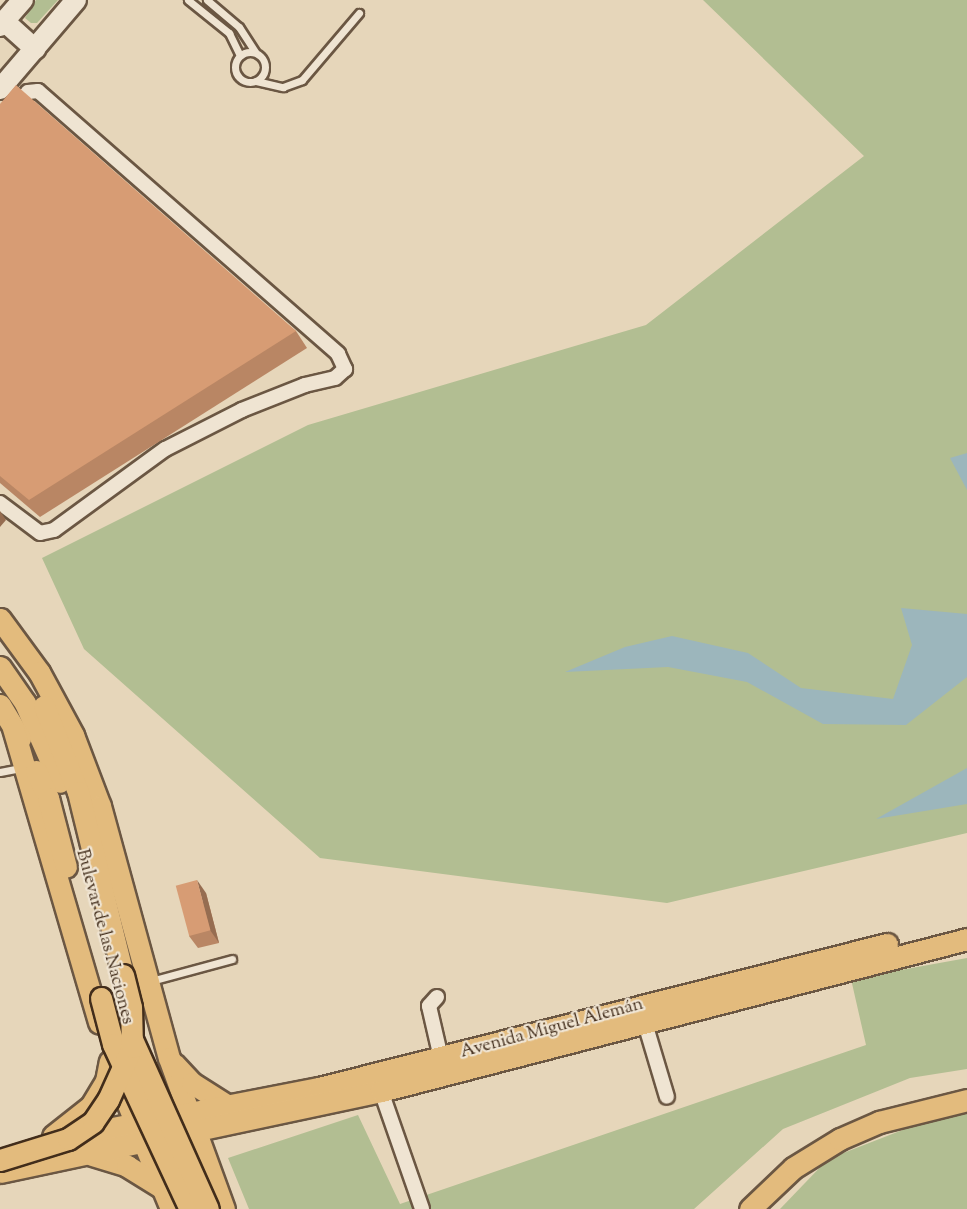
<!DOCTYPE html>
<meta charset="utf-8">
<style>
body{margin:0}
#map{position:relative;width:967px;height:1209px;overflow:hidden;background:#e6d6ba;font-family:"Sorts Mill Goudy",serif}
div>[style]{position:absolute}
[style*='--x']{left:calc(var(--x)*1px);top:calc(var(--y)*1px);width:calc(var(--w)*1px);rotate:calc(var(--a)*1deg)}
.green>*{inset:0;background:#b2be92}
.water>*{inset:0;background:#9cb6bc}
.roads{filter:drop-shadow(2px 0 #6b5743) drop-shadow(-2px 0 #6b5743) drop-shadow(0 2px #6b5743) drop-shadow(0 -2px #6b5743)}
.service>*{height:7px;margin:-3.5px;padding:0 3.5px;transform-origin:3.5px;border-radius:3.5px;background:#efe4d2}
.service>.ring{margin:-3.5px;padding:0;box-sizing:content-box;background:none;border:7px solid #efe4d2;border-radius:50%}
.minor>*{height:14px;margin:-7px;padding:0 7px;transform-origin:7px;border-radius:7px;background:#efe4d2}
.secondary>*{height:20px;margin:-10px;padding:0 10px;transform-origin:10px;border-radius:10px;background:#efe4d2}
.primary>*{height:21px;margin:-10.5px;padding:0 10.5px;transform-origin:10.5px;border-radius:10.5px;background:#e3bb7d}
.bridges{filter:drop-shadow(2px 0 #422d1b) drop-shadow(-2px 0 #422d1b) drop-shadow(0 2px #422d1b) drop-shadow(0 -2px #422d1b)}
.primary-bridge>*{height:21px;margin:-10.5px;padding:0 10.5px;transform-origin:10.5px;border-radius:10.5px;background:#e3bb7d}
.wall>*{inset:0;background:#b98664}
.shaded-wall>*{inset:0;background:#966d51}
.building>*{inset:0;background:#d79c74;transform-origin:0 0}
span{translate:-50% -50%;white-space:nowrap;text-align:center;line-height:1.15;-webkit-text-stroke:4.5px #efe4d2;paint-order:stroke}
.street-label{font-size:18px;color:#422d1b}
</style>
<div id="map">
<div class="green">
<i style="clip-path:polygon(36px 0,58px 0,37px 23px,31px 23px,25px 18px)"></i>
<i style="clip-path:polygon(703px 0,967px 0,967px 833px,667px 903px,320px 858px,84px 649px,42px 558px,308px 425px,646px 325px,864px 156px)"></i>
<i style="clip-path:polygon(967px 958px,967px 1069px,910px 1078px,783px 1129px,694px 1209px,249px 1209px,228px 1158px,358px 1115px,400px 1204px,866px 1045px,851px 979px)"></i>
<i style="clip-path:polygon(959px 1108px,967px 1109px,967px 1209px,780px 1209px,828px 1159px)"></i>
</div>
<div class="water">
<i style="clip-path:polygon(967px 453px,967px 490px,950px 458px)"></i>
<i style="clip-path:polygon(901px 608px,967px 614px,967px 677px,906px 725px,823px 724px,747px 682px,668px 667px,565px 672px,625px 647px,672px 636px,748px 653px,801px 688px,893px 699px,912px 645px)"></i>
<i style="clip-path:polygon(967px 768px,967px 804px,876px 819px)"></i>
</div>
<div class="roads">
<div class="service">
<i style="--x:188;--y:0;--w:53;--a:38.8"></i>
<i style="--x:229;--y:33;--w:25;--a:64"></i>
<i style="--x:207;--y:0;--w:42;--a:40.2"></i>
<i style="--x:239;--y:27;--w:30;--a:57"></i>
<i class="ring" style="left:235px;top:52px;width:23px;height:23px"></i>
<i style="--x:256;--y:81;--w:28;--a:13"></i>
<i style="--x:283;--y:87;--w:20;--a:-20"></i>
<i style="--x:302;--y:80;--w:88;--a:-49.6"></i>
<i style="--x:0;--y:772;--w:21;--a:-11"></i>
<i style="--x:151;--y:981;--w:84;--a:-15.2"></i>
</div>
<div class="minor">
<i style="--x:0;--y:126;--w:44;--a:-50.5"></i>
<i style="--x:28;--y:92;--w:10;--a:-6"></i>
<i style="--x:38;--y:91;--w:399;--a:41.2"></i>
<i style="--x:338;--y:354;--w:17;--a:65"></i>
<i style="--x:345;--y:369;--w:13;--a:138"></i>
<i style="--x:335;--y:378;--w:31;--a:167"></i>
<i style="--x:305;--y:385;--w:68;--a:158.4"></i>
<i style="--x:242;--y:410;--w:86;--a:153.1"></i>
<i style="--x:165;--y:449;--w:137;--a:143.9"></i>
<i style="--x:54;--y:530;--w:14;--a:168"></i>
<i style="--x:40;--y:533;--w:50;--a:-143.1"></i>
<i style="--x:437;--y:997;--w:12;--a:132"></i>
<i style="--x:429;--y:1006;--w:53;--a:77"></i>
<i style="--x:644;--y:1020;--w:80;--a:73.4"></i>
<i style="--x:381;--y:1091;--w:125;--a:70.8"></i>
</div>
<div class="secondary">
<i style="--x:4;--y:21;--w:42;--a:42.1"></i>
<i style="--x:0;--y:26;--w:35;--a:-49"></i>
<i style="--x:0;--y:89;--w:117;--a:-49.5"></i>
</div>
<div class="primary">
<i style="--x:0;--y:619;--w:66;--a:53.7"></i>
<i style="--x:39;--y:672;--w:72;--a:61.6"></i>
<i style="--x:73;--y:735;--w:76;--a:69.2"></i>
<i style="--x:100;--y:806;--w:261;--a:74.7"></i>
<i style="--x:169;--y:1058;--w:161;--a:70"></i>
<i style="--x:0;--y:667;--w:44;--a:55.2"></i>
<i style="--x:25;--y:703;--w:86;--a:66.1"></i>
<i style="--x:0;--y:705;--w:39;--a:59"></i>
<i style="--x:44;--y:706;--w:92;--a:68.4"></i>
<i style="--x:78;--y:792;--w:188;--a:76.2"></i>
<i style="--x:13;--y:728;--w:307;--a:73.7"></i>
<i style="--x:36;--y:771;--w:30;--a:66"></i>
<i style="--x:48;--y:798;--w:71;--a:75.4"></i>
<i style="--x:174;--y:1064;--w:26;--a:47"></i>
<i style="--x:192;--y:1083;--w:43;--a:32.6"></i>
<i style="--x:113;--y:1068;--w:152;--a:67.6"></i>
<i style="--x:53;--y:1136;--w:48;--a:-38.3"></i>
<i style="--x:91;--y:1106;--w:29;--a:-59"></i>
<i style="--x:106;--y:1081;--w:20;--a:-79"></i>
<i style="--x:71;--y:1136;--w:253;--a:-11"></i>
<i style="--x:319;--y:1088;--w:586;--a:-14.23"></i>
<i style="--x:92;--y:1155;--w:37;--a:17"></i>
<i style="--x:127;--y:1166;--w:40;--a:32"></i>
<i style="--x:0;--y:1172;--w:390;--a:-12"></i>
<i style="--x:381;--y:1091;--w:605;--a:-14.54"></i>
<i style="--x:750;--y:1209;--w:59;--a:-43.6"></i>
<i style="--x:793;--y:1168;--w:55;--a:-31.7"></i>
<i style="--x:840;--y:1139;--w:43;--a:-23.6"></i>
<i style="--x:879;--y:1122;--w:91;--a:-14"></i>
</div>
</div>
<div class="bridges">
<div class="primary-bridge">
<i style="--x:101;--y:998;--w:48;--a:75.4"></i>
<i style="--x:113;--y:1044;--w:182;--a:65"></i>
<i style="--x:131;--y:1037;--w:188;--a:65.9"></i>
<i style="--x:0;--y:1160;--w:71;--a:-17.2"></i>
<i style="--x:68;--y:1139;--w:30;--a:-34"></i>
<i style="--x:93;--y:1122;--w:27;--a:-56"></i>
<i style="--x:108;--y:1100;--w:58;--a:-65.6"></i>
<i style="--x:132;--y:1047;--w:40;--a:-91.4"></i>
<i style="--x:131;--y:1007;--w:33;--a:-104"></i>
</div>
</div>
<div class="wall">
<i style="clip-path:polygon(0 104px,296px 331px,307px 348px,40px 517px,0 483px)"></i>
<i style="clip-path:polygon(206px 893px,219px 943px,198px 948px,189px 936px)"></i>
</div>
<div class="shaded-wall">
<i style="clip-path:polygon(0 511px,6px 520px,0 527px)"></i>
<i style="clip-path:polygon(197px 880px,206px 893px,219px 943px,210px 930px)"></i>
</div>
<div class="building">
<i style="clip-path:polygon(16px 85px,296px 331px,29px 500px,0 476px,0 104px)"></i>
<i style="left:197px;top:880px;width:52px;height:22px;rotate:75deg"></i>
</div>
<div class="street-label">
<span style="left:104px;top:937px;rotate:75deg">Bulevar de las Naciones</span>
<span style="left:552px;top:1029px;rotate:-15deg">Avenida Miguel Alemán</span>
</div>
</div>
